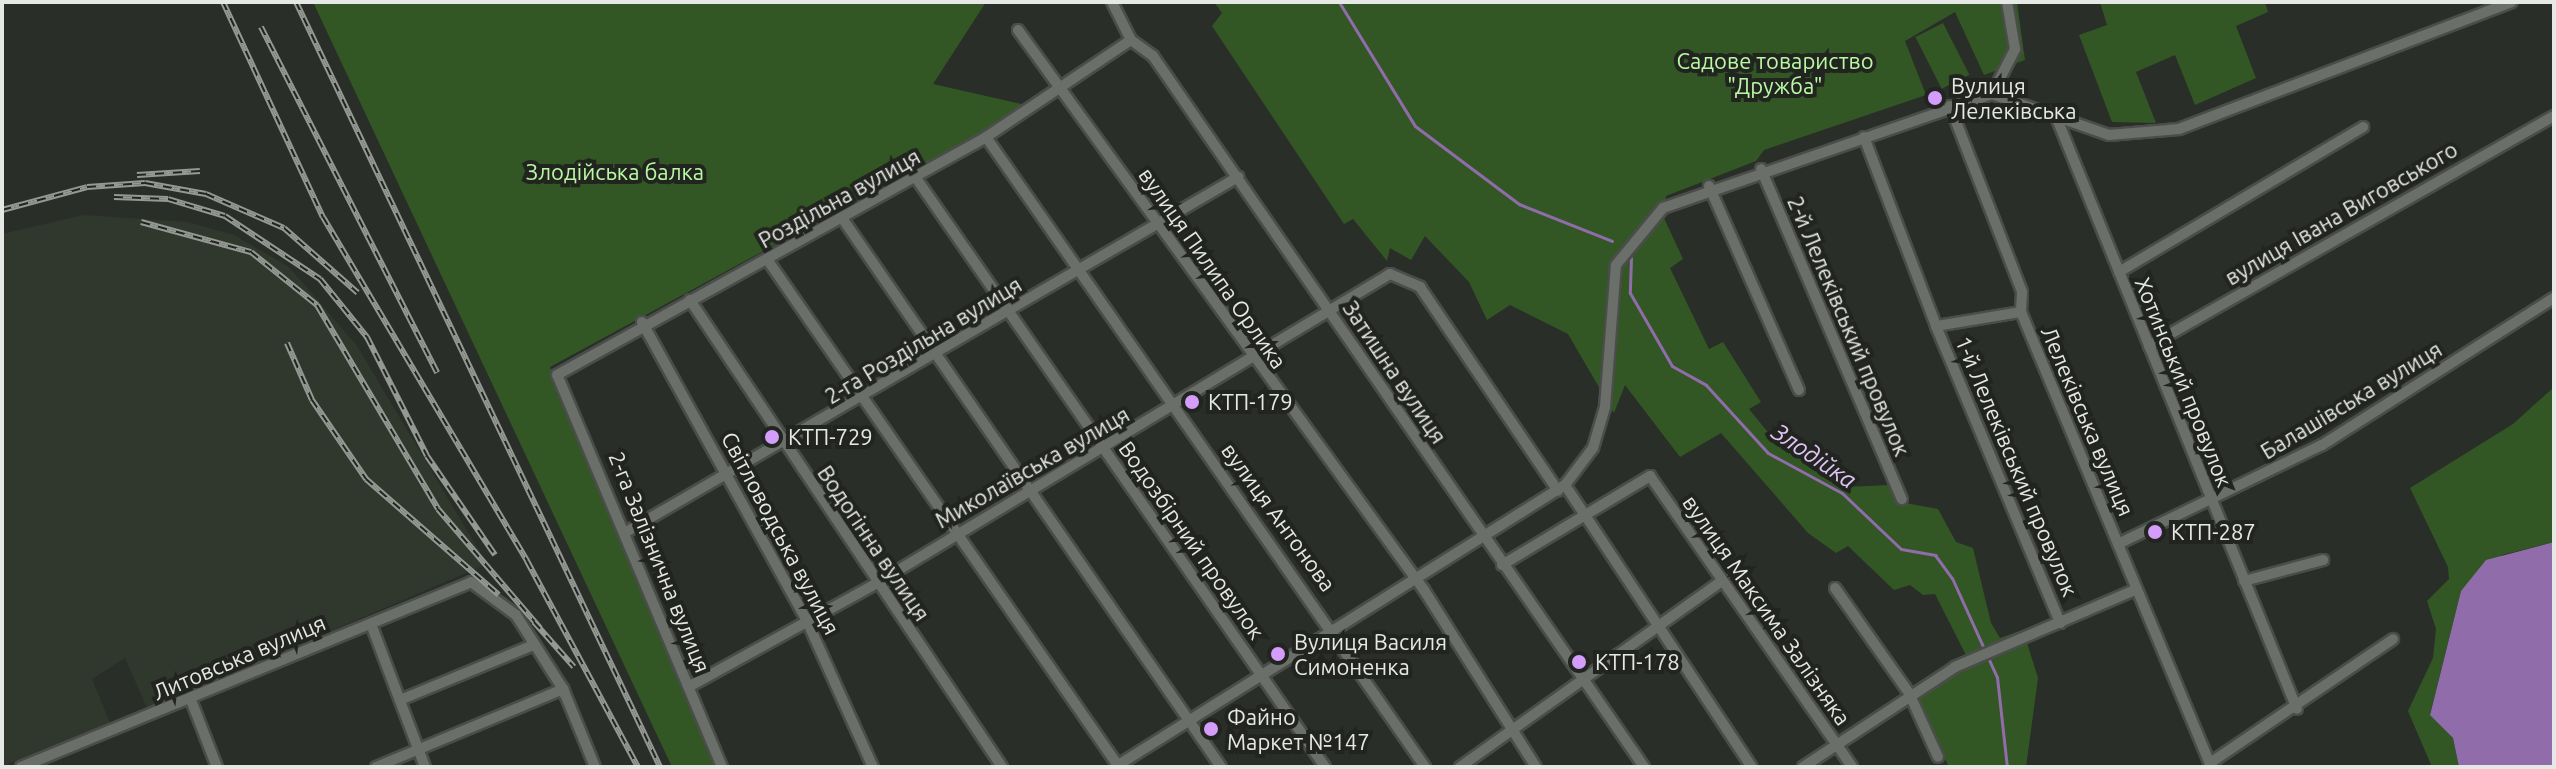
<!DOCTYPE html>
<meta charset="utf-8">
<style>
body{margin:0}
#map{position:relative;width:2556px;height:769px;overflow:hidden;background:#2a2e29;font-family:Ubuntu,sans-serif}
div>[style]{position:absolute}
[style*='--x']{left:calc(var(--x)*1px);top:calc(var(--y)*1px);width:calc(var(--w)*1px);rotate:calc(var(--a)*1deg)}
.built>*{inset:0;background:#30382d}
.green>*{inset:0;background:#325724;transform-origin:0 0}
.water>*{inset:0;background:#916caa}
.stream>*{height:3px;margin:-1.5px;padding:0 1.5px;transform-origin:1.5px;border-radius:1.5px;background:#916caa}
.roads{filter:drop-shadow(2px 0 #4a4d49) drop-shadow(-2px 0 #4a4d49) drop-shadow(0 2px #4a4d49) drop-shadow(0 -2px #4a4d49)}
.minor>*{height:10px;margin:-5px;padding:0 5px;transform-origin:5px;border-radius:5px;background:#6a6f69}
.rail>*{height:6px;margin-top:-3px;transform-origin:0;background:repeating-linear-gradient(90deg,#21241f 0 9px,#959994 0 18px);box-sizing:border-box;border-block:2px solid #959994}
.dots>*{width:22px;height:22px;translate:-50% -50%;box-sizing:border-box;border:4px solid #21241f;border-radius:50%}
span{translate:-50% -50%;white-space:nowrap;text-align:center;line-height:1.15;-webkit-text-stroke:8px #21241f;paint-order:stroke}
.park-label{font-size:22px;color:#b9f9a3}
.poi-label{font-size:22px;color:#e5e8e4}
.left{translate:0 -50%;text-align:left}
.street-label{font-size:22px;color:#e5e8e4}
.water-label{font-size:24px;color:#e2c4f9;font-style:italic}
.frame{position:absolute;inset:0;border:4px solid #e5e8e4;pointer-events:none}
</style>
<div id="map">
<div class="built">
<i style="clip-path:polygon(83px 215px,187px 222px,234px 235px,289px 267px,357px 346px,487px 564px,148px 710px,125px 658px,92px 679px,110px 723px,2px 766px,2px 234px)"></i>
</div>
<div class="green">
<i style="clip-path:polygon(313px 2px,986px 2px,933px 84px,1030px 106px,550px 367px,717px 767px,672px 767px)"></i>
<i style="clip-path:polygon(1214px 2px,2017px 2px,2025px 60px,1984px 75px,1955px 12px,1905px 41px,1926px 95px,1764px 150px,1756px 161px,1666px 196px,1664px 218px,1683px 259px,1670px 268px,1709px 349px,1723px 342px,1761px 402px,1749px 409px,1779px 446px,1788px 439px,1822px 458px,1845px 487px,1889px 485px,1900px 502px,1938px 509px,1956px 542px,1973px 548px,1991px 623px,2000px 638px,2023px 630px,2038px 678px,2026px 767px,1949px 767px,1915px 699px,1971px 665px,1935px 594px,1923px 595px,1910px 585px,1894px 590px,1848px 546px,1836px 553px,1808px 533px,1721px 433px,1680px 457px,1625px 385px,1614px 413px,1568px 334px,1510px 305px,1487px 320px,1469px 282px,1425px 236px,1411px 260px,1390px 248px,1387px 261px,1353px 219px,1344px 224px,1212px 26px,1222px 13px)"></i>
<i style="clip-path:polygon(2100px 2px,2265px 2px,2268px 12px,2236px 26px,2256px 78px,2195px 105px,2175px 55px,2136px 72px,2156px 123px,2112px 122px,2079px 35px,2107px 25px)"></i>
<i style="left:1943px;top:23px;width:58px;height:31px;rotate:63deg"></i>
<i style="clip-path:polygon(2554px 387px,2554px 542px,2502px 555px,2461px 591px,2430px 714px,2453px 738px,2459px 767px,2432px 767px,2408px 711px,2433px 658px,2436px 629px,2427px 601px,2449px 579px,2448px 567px,2410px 488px,2513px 424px)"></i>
</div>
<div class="water">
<i style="clip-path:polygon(2554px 542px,2554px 767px,2459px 767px,2453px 738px,2430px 715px,2461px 591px,2486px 560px)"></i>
</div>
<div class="stream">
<i style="--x:1339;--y:2;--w:145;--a:58.5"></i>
<i style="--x:1415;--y:126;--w:130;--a:36.9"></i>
<i style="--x:1519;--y:204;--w:100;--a:21.7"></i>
<i style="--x:1631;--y:258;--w:35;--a:92"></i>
<i style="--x:1630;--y:293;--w:84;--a:60.1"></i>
<i style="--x:1672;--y:366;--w:39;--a:29"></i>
<i style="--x:1706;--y:385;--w:92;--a:47.6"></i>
<i style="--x:1768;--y:453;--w:84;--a:28.4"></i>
<i style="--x:1842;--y:493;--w:81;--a:43.5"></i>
<i style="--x:1901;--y:549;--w:35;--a:10"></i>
<i style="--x:1935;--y:555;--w:29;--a:54"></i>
<i style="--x:1952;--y:578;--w:109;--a:65.6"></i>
<i style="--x:1997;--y:677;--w:91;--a:83.7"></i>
</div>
<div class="roads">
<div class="minor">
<i style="--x:1112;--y:2;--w:42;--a:63.4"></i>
<i style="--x:1131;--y:40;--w:27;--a:36"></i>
<i style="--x:1153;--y:56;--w:864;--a:55.37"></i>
<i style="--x:1018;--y:30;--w:692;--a:54.06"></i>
<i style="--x:1424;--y:590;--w:209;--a:57.7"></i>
<i style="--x:1992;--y:94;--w:51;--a:-62.9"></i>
<i style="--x:2015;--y:49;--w:48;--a:-99.7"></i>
<i style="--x:1950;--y:106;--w:199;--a:68.8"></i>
<i style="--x:2022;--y:292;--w:20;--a:93"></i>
<i style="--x:2055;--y:114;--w:642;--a:67.87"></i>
<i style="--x:986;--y:137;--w:768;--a:55.13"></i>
<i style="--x:1864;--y:137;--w:202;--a:69.1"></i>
<i style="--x:1936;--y:326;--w:86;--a:-9.4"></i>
<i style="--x:2021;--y:312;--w:493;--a:67.3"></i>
<i style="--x:1761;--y:169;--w:359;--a:66.9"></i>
<i style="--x:916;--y:178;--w:717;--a:55.22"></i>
<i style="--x:1709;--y:186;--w:223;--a:66.2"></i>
<i style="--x:842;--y:218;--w:667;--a:55.38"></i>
<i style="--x:769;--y:262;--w:614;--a:55.28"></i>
<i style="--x:2119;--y:272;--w:284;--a:-30.7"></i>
<i style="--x:690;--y:300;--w:562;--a:56.25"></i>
<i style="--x:642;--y:322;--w:342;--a:61.1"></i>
<i style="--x:807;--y:621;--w:160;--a:65.7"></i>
<i style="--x:1936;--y:326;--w:322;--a:67.3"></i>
<i style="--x:2149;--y:346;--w:466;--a:-29.6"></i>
<i style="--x:1565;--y:485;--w:338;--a:56.5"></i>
<i style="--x:626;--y:532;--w:708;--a:-30.12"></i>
<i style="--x:2118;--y:544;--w:227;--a:-25.9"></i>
<i style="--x:2322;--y:445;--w:275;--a:-32.4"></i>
<i style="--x:1502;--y:565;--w:173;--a:-31"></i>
<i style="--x:1650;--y:476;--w:354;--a:55.2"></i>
<i style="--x:2244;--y:581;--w:82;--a:-14.9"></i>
<i style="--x:1835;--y:588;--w:128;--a:54.8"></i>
<i style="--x:1909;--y:693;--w:70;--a:65.6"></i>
<i style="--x:371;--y:624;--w:153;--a:69.3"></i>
<i style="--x:690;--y:686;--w:213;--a:-28.8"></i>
<i style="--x:877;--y:583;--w:599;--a:-31.06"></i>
<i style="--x:1390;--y:274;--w:33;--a:23"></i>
<i style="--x:1420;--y:287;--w:246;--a:55.9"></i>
<i style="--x:191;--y:700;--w:72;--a:68.8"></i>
<i style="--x:400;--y:700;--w:142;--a:-22.4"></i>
<i style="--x:2210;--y:763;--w:221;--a:-34.1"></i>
<i style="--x:21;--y:767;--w:487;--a:-22.3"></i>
<i style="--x:471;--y:582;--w:56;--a:36.3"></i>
<i style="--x:516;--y:615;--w:88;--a:57.6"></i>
<i style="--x:563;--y:689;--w:84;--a:67.7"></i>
<i style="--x:376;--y:767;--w:203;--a:-22.6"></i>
<i style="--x:563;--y:689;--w:6;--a:72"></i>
<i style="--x:722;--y:767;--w:425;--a:-112.8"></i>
<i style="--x:557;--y:375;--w:491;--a:-29"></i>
<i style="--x:986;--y:137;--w:174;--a:-33.8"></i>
<i style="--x:1115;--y:767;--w:531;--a:-32.07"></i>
<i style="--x:1565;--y:485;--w:46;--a:-52.9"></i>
<i style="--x:1593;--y:448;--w:43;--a:-73.7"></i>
<i style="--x:1605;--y:407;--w:142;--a:-85.6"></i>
<i style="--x:1616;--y:265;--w:74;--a:-50.5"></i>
<i style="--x:1663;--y:208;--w:348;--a:-19.1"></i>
<i style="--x:1992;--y:94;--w:124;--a:19.3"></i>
<i style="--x:2109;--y:135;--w:70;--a:-4.9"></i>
<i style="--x:2179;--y:129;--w:356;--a:-20.9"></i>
<i style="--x:1460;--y:767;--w:321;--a:-35.4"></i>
<i style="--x:1803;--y:767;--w:182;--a:-33.3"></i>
<i style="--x:1955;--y:667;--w:196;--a:-23.2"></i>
</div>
</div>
<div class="rail">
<i style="--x:223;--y:2;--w:237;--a:65.1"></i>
<i style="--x:323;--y:217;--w:400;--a:59.3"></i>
<i style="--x:527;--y:561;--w:234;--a:61.7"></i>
<i style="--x:296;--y:2;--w:847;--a:64.55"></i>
<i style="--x:261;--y:27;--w:388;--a:63"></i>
<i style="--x:137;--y:175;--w:63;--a:-3.6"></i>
<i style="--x:114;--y:197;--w:54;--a:2.1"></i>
<i style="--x:168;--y:199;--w:59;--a:16.6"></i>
<i style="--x:225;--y:216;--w:114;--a:33.6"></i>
<i style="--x:320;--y:279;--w:75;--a:51"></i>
<i style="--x:367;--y:337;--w:133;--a:63.2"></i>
<i style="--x:427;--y:456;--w:120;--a:55.5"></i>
<i style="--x:2;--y:210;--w:88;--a:-15.1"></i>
<i style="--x:87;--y:187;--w:58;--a:-3.9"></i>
<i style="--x:145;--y:183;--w:62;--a:10.2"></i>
<i style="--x:206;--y:194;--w:85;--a:23.6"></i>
<i style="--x:284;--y:228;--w:98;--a:41.3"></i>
<i style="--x:141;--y:222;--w:114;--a:15.3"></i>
<i style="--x:251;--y:252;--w:85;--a:38.8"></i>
<i style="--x:317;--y:305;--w:237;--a:59.3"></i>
<i style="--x:438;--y:509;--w:157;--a:49.4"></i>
<i style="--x:287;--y:343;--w:62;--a:66.3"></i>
<i style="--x:312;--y:400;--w:96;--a:55.6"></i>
<i style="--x:366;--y:479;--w:176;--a:41.1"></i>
<i style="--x:534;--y:622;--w:60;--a:48.4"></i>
</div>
<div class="dots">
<i style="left:1935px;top:98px;background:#d49cfb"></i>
<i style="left:1192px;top:402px;background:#d49cfb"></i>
<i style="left:772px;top:437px;background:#d49cfb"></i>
<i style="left:2155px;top:532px;background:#d49cfb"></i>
<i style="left:1278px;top:654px;background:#d49cfb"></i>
<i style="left:1579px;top:662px;background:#d49cfb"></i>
<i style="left:1211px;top:729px;background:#d49cfb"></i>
</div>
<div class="park-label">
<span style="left:1775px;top:73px">Садове товариство<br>"Дружба"</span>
<span style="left:615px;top:172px">Злодійська балка</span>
</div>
<div class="poi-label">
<span class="left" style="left:1951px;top:98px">Вулиця<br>Лелеківська</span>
<span class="left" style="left:1208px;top:402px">КТП-179</span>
<span class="left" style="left:788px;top:437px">КТП-729</span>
<span class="left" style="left:2171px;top:532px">КТП-287</span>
<span class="left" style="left:1294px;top:654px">Вулиця Василя<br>Симоненка</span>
<span class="left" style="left:1595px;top:662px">КТП-178</span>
<span class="left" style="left:1227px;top:729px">Файно<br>Маркет №147</span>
</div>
<div class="street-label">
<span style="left:839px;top:198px;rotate:-29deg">Роздільна вулиця</span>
<span style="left:2341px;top:213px;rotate:-30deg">вулиця Івана Виговського</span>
<span style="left:1213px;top:268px;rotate:55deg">вулиця Пилипа Орлика</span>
<span style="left:1849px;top:326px;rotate:67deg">2-й Лелеківський провулок</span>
<span style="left:923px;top:340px;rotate:-31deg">2-га Роздільна вулиця</span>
<span style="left:1395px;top:372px;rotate:56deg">Затишна вулиця</span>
<span style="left:2184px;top:382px;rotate:68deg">Хотинський провулок</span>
<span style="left:2351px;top:400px;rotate:-31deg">Балашівська вулиця</span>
<span style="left:2088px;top:421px;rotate:67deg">Лелеківська вулиця</span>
<span style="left:2017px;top:466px;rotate:67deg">1-й Лелеківський провулок</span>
<span style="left:1032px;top:467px;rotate:-30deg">Миколаївська вулиця</span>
<span style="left:1279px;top:517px;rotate:54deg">вулиця Антонова</span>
<span style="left:781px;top:533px;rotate:62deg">Світловодська вулиця</span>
<span style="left:1192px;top:540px;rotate:55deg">Водозбірний провулок</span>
<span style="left:874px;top:543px;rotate:56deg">Водогінна вулиця</span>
<span style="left:660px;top:562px;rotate:68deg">2-га Залізнична вулиця</span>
<span style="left:1767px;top:610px;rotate:55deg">вулиця Максима Залізняка</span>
<span style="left:239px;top:657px;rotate:-23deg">Литовська вулиця</span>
</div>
<div class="water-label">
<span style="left:1814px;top:456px;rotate:34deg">Злодійка</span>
</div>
<div class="frame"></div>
</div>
